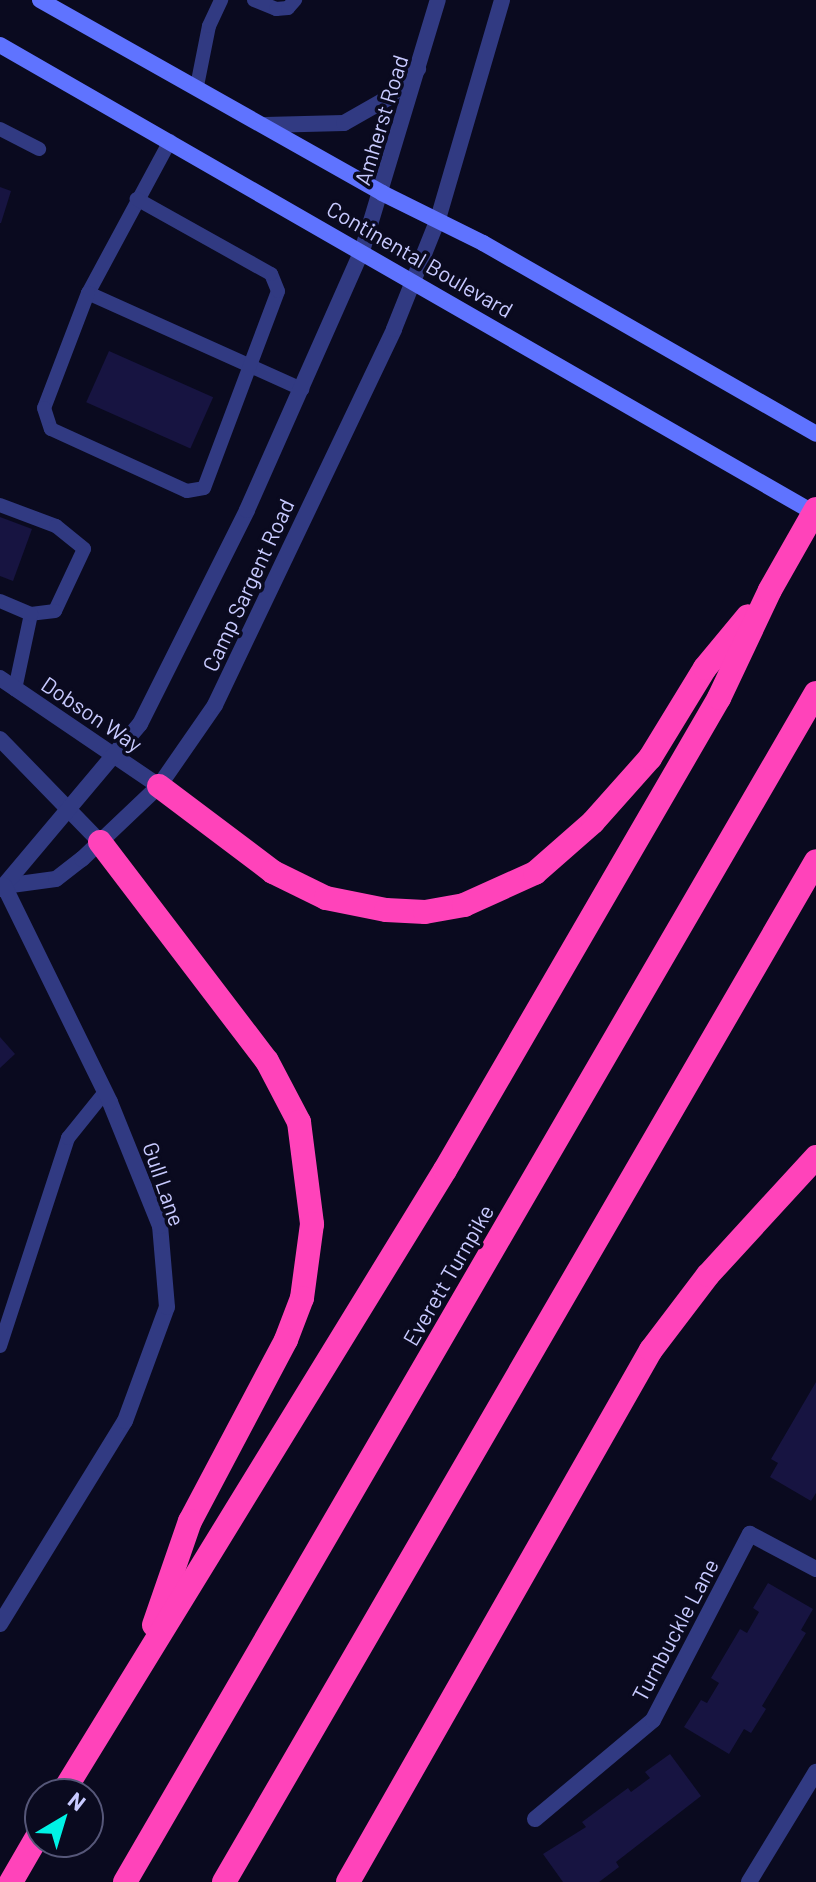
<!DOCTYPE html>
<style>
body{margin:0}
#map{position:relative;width:816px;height:1882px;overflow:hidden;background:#0a0a1f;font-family:Barlow,sans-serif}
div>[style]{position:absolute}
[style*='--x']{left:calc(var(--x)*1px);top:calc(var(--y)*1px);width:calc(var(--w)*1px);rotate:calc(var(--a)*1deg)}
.building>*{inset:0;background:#171441;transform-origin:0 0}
.service>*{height:14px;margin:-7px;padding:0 7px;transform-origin:7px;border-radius:7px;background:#313a82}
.minor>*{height:16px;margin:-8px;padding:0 8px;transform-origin:8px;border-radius:8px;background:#313a82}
.tertiary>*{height:16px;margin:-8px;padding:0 8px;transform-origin:8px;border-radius:8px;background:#313a82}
.secondary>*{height:16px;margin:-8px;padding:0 8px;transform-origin:8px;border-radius:8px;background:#5f73ff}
.motorway>*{height:24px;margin:-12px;padding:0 12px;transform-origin:12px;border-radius:12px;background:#ff43ba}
.motorway-bridge>*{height:24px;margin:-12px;padding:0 12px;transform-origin:12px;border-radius:12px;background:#ff43ba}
span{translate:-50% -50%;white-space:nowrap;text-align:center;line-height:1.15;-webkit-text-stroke:7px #0a0a1f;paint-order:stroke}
.street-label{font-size:22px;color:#c8caff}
.north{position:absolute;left:24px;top:1778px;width:80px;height:80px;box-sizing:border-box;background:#0a0a1f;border:2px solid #565779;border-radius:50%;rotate:38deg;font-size:22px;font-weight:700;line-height:32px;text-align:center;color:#c8caff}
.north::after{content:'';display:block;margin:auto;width:28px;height:36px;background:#00f3e5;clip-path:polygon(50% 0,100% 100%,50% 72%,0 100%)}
</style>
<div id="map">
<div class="building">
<i style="clip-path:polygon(0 187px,11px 191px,1px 223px,0 223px)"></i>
<i style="left:109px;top:351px;width:114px;height:56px;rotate:24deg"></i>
<i style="clip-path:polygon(0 517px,32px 529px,13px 581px,0 576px)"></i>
<i style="clip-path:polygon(0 1037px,15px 1054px,0 1068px)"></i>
<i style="clip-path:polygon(816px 1382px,816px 1493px,811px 1501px,770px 1477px,778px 1463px,771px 1459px)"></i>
<i style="clip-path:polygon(768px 1583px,813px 1609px,801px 1630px,806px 1633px,762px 1706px,766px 1709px,751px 1733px,744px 1729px,729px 1754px,684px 1727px,701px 1700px,707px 1703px,719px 1683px,711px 1678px,740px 1629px,747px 1633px,759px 1612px,753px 1608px)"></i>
<i style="clip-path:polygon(670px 1754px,701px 1796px,616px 1862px,619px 1867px,599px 1882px,563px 1882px,543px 1854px,586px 1827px,582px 1822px,628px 1788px,631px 1792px,650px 1778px,645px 1772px)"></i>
</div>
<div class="service">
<i style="--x:254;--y:0;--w:24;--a:22"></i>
<i style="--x:276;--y:9;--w:12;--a:-5"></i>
<i style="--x:288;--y:8;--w:11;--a:-49"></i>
<i style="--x:197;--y:86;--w:61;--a:-78.7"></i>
<i style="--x:209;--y:26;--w:29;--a:-65"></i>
<i style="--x:0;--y:129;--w:44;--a:27.1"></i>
<i style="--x:170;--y:141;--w:173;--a:118.3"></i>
<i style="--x:88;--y:293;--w:235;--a:24.2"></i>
<i style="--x:88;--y:293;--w:123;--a:110.9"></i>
<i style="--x:44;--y:408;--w:22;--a:72"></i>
<i style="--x:51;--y:429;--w:149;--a:24.5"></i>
<i style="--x:187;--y:491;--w:17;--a:-10"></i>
<i style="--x:204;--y:488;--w:210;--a:-69.4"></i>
<i style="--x:278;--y:291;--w:18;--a:-112"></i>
<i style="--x:271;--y:274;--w:154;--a:-150.8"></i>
<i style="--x:0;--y:505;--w:60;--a:20.6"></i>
<i style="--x:56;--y:526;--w:36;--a:39"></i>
<i style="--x:84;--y:549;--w:68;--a:115.1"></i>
<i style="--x:55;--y:611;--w:24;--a:173"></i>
<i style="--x:31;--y:614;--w:77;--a:102"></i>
<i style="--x:0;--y:601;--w:34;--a:23"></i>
<i style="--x:0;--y:1346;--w:219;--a:-71.9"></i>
<i style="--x:68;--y:1138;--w:59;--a:-51.2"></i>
</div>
<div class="minor">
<i style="--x:0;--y:678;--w:192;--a:34.2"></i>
<i style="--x:0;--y:739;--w:144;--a:45.8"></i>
<i style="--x:4;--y:886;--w:52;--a:-7.7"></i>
<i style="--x:56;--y:879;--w:33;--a:-38"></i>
<i style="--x:82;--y:859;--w:106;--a:-43.5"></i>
<i style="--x:159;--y:786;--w:98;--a:-55.3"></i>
<i style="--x:215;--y:705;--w:416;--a:-64.5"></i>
<i style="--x:394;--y:329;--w:118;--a:-68.2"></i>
<i style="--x:1;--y:889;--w:216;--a:-49.9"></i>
<i style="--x:140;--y:724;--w:239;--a:-63.4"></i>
<i style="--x:247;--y:510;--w:283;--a:-66.1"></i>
<i style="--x:0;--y:1624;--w:238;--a:-58.4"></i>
<i style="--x:125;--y:1421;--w:121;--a:-69.8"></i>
<i style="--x:167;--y:1307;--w:81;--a:-94.9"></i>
<i style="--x:160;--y:1226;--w:134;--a:-112"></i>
<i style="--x:110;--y:1102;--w:241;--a:-116.1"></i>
<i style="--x:535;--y:1819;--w:154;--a:-40"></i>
<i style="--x:653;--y:1720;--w:210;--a:-62.5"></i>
<i style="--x:750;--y:1534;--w:75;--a:27.9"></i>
<i style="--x:749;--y:1882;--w:129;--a:-58.7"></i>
</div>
<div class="tertiary">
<i style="--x:265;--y:125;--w:79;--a:-1.5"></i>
<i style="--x:344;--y:123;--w:51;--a:-29.6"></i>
<i style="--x:388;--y:98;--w:42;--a:-44"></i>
<i style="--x:438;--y:219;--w:228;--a:-73.7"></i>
<i style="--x:362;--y:251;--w:262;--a:-73.2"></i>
</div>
<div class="secondary">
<i style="--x:40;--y:0;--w:393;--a:29.4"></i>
<i style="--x:382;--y:193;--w:113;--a:26.3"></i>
<i style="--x:483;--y:243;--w:384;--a:29.8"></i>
<i style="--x:0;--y:45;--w:941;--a:29.89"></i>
</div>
<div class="motorway">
<i style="--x:159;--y:786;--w:143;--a:37"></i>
<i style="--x:273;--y:872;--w:59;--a:26.1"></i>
<i style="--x:326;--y:898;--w:61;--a:11.3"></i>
<i style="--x:386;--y:910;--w:39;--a:3"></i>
<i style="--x:425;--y:912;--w:40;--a:-10"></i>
<i style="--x:464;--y:905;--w:78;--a:-24.3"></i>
<i style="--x:535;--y:873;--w:77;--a:-41.3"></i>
<i style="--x:593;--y:822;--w:86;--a:-48.3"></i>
<i style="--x:650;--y:758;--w:105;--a:-58.6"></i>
<i style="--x:705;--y:668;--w:67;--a:-50.4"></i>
<i style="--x:100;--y:842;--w:275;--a:52.7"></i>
<i style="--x:267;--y:1061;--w:69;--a:62.3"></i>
<i style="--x:299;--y:1122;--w:103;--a:82.7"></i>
<i style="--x:312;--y:1224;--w:75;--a:97.7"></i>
<i style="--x:302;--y:1298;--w:45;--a:110.9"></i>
<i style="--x:286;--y:1340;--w:205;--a:117.9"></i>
<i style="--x:190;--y:1521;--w:110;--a:109.1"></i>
<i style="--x:62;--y:1794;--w:732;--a:-58.46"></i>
<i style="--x:445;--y:1170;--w:546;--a:-59.86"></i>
<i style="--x:719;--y:698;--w:119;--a:-64.7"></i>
<i style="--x:11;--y:1882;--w:58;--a:-59.9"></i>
<i style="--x:125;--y:1882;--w:1375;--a:-59.84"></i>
<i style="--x:224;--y:1882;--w:1180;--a:-59.89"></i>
<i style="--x:348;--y:1882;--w:612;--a:-60.34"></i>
<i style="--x:651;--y:1350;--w:94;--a:-52.8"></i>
<i style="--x:708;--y:1275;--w:160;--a:-47.5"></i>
</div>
<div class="motorway-bridge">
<i style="--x:770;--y:590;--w:93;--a:-60.4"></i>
</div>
<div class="street-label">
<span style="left:381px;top:120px;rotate:-73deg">Amherst Road</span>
<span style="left:420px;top:259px;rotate:30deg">Continental Boulevard</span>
<span style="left:248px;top:585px;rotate:-65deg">Camp Sargent Road</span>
<span style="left:92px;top:714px;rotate:34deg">Dobson Way</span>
<span style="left:164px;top:1184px;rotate:71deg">Gull Lane</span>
<span style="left:448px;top:1275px;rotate:-60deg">Everett Turnpike</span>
<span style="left:675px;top:1630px;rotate:-62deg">Turnbuckle Lane</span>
</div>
<div class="north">N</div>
</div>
